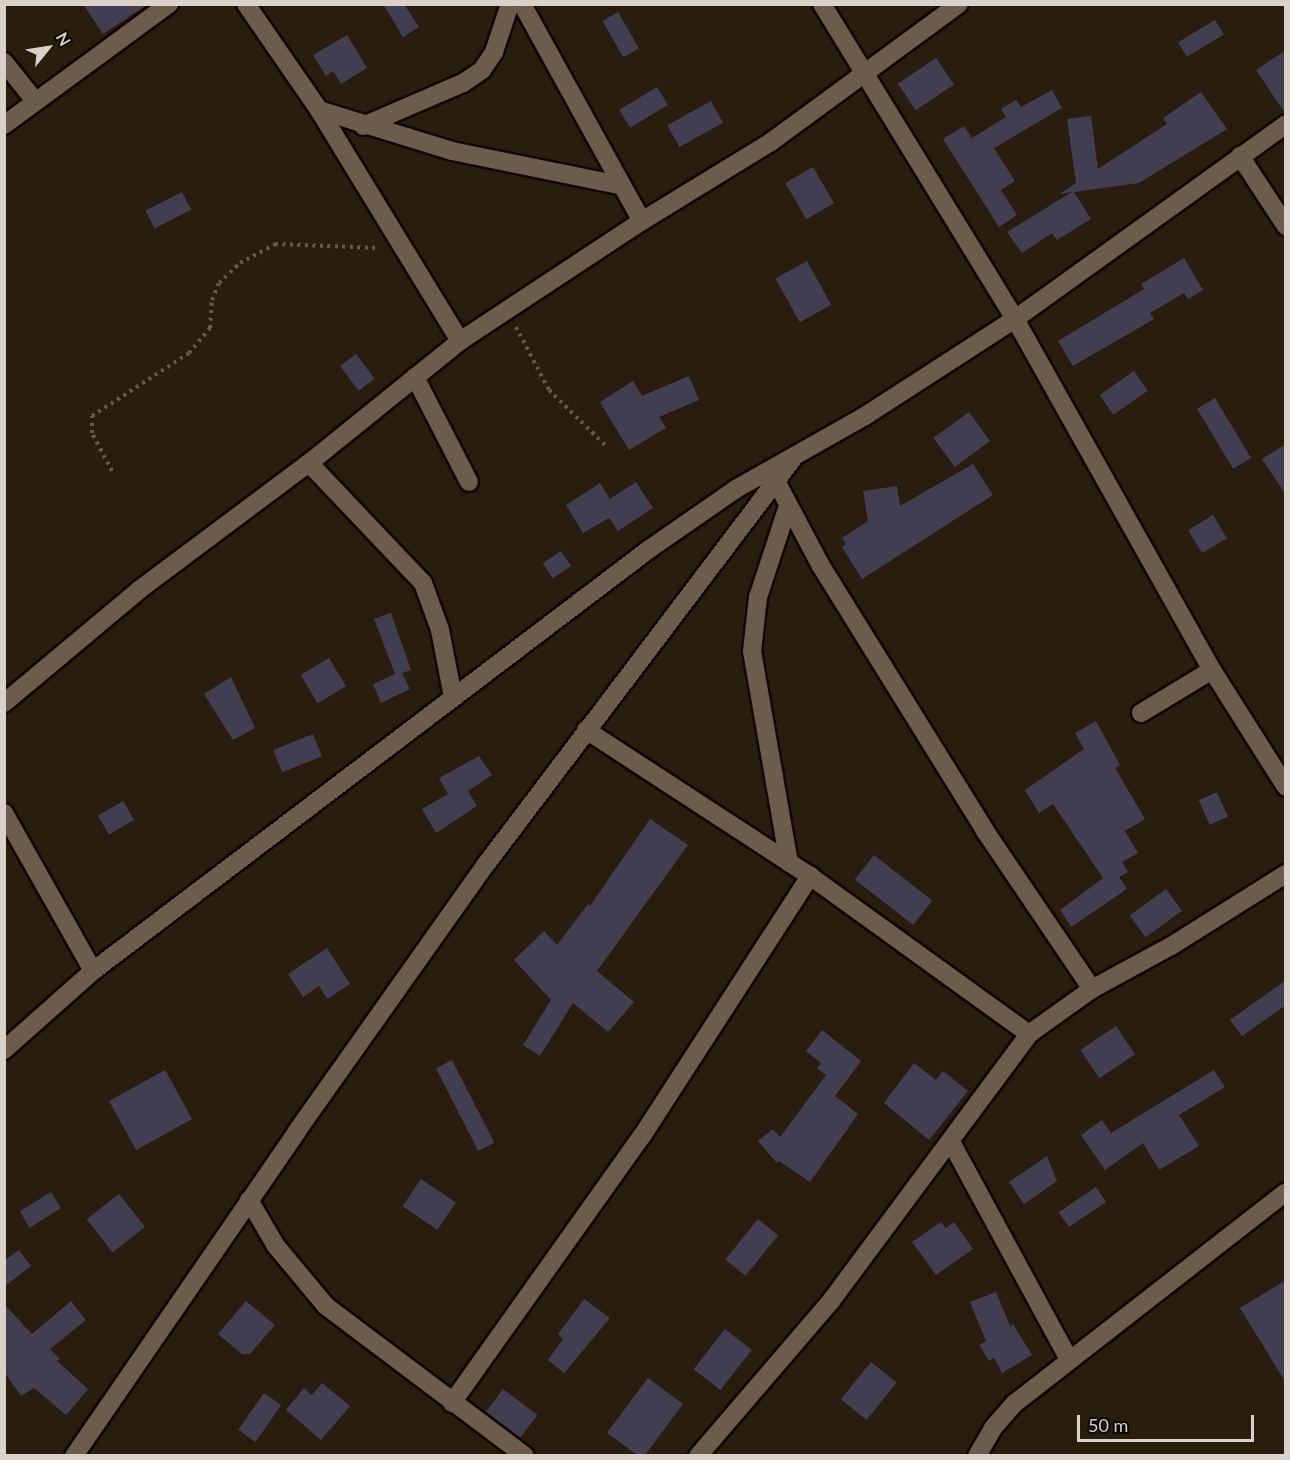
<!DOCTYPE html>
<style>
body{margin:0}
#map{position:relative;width:1290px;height:1460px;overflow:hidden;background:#291d0d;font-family:Lato,sans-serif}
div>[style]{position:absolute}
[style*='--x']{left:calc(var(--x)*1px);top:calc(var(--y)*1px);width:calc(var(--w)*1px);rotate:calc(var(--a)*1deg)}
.building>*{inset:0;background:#423e52;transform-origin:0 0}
.path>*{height:4px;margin-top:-2px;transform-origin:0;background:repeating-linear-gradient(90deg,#645a4c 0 3px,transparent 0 7.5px)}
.roads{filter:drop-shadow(2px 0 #120700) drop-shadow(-2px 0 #120700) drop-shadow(0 2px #120700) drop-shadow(0 -2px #120700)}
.minor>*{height:18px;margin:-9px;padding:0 9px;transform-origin:9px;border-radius:9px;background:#6b5c4b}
span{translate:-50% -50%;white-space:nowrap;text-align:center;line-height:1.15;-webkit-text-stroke:4.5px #0e0804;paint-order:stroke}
.frame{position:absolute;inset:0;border:6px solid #dad2c8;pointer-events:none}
.north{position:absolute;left:18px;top:18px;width:60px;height:60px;-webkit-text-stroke:4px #0e0804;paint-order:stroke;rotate:60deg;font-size:16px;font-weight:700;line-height:24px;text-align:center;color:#dad2c8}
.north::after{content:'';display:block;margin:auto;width:21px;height:27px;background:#dad2c8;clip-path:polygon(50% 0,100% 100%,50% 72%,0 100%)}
.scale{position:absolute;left:1077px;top:1415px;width:177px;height:27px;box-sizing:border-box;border:3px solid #dad2c8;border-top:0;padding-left:8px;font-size:18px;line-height:21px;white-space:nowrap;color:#dad2c8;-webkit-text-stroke:4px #0e0804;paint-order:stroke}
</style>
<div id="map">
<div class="building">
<i style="clip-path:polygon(83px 4px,148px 4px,103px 34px)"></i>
<i style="clip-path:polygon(383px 4px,404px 4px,419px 27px,403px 37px)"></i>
<i style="left:618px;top:12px;width:42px;height:18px;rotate:60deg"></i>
<i style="left:1215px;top:20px;width:17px;height:43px;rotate:59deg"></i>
<i style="clip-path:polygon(347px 35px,367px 68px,341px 84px,333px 71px,326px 76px,313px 55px)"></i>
<i style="clip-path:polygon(1286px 50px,1286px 113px,1285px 113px,1256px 70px)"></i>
<i style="left:936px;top:58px;width:32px;height:46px;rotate:56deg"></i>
<i style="left:657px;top:87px;width:21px;height:44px;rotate:59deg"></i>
<i style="clip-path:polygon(1052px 90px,1062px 108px,994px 148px,1015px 181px,1001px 190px,1017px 215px,999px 227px,943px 139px,964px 126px,972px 138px,1006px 117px,1001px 109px,1016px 100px,1021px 107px)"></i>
<i style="clip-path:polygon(1201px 92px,1227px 129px,1139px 183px,1074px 192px,1091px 219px,1057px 240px,1052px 233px,1022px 253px,1007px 232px,1072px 192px,1060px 194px,1076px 183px,1067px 119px,1091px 116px,1098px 169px,1167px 124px,1163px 118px)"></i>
<i style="left:711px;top:101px;width:25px;height:50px;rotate:61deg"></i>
<i style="left:813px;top:167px;width:42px;height:32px;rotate:60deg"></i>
<i style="left:182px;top:192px;width:20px;height:41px;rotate:63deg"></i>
<i style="clip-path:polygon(1184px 258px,1203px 290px,1188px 299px,1184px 293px,1150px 313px,1154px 319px,1073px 366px,1058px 341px,1144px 289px,1141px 284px)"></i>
<i style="left:807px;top:261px;width:50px;height:36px;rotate:61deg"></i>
<i style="left:356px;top:354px;width:31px;height:20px;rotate:53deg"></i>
<i style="left:1134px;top:371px;width:24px;height:42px;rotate:55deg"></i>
<i style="clip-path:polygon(689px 376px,699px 400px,659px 417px,666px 428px,629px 450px,600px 402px,633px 381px,642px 396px)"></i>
<i style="left:1215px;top:398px;width:70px;height:21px;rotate:59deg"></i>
<i style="left:969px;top:412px;width:36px;height:44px;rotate:54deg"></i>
<i style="clip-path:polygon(1286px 444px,1286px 495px,1262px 459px)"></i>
<i style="clip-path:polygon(973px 464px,993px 495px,862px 579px,842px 547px,846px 544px,842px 538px,868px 521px,863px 491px,897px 486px,900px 506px)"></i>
<i style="clip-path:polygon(636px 482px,653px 508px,618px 531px,609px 518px,583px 533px,566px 505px,600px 483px,610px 499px)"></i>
<i style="left:1213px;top:515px;width:27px;height:29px;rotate:59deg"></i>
<i style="left:561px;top:551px;width:18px;height:22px;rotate:56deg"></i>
<i style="clip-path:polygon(391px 613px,411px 670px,402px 673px,410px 689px,381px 703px,373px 684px,395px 674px,374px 619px)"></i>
<i style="left:329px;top:658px;width:33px;height:33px;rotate:59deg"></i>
<i style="clip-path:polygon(231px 677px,255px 728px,233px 740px,204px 694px)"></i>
<i style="clip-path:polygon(1096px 721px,1120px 765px,1115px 768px,1145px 819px,1125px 831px,1138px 853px,1122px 862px,1128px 872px,1119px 877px,1127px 889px,1071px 927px,1060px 910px,1103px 878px,1053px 804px,1039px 813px,1025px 790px,1084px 749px,1075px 733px)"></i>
<i style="left:313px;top:734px;width:24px;height:43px;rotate:68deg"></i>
<i style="clip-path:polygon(479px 756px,492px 775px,468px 791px,477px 806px,436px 833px,422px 809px,448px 794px,439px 778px)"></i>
<i style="left:1217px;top:792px;width:27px;height:20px;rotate:66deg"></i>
<i style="left:123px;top:801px;width:22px;height:29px;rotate:60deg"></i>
<i style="clip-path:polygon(650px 819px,688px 845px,597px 971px,634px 1002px,608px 1032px,573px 1003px,540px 1056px,523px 1045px,551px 1000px,514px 960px,544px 931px,557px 945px,588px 904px,590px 906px)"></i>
<i style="left:874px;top:855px;width:74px;height:31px;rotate:38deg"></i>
<i style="left:1166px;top:889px;width:27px;height:45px;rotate:54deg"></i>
<i style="clip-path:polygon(327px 948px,350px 984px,327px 999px,319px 986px,303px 997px,288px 974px)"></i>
<i style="clip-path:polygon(1286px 980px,1286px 1005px,1242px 1036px,1230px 1020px)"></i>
<i style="left:1116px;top:1026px;width:34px;height:43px;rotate:56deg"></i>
<i style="clip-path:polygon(822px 1030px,861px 1061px,835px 1096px,858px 1114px,810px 1182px,779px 1161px,777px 1163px,758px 1141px,773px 1129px,780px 1137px,826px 1075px,817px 1068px,821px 1063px,806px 1051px)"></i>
<i style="left:452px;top:1060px;width:93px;height:18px;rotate:63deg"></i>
<i style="clip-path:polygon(914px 1063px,936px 1080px,943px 1071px,968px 1091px,929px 1140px,884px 1103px)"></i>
<i style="left:165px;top:1070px;width:56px;height:64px;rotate:61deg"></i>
<i style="clip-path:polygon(1214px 1070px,1225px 1087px,1179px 1115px,1199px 1146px,1159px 1170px,1143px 1143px,1105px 1170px,1081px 1135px,1102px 1120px,1111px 1133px)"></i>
<i style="clip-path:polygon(1047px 1156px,1057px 1181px,1024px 1204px,1009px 1182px)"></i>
<i style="left:421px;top:1179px;width:42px;height:33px;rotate:34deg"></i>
<i style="left:1096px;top:1187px;width:18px;height:45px;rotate:56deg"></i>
<i style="left:51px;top:1192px;width:19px;height:37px;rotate:58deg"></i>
<i style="left:119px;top:1194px;width:42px;height:41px;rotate:52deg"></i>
<i style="left:758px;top:1219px;width:26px;height:52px;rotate:39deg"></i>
<i style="clip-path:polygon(941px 1222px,946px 1228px,954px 1222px,973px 1249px,936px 1275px,912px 1242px)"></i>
<i style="clip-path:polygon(19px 1250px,31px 1266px,4px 1287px,4px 1261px)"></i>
<i style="clip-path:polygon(1286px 1280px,1286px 1383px,1240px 1308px)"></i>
<i style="clip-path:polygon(996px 1292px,1010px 1326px,1013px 1324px,1032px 1355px,1002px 1373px,994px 1358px,989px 1361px,979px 1345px,986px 1341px,970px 1302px)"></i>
<i style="clip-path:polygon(584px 1299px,610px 1318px,564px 1373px,548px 1360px,563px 1339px,558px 1334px)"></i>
<i style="clip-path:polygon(71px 1301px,86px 1320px,50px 1349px,60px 1359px,57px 1361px,88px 1389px,66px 1415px,34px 1388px,21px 1396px,4px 1372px,4px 1304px,32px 1334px)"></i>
<i style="clip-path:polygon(246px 1301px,275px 1325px,250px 1354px,242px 1354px,218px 1334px)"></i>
<i style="left:725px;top:1329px;width:34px;height:51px;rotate:38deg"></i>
<i style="left:871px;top:1362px;width:33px;height:48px;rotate:39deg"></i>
<i style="clip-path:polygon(648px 1378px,683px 1404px,645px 1455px,637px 1455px,607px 1433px)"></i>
<i style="clip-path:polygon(322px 1383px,350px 1406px,321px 1440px,286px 1410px,304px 1388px,312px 1395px)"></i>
<i style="left:503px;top:1389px;width:43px;height:29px;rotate:37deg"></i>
<i style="left:264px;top:1393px;width:21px;height:45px;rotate:35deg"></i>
</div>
<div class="path">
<i style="--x:516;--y:327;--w:71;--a:62.4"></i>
<i style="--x:549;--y:390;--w:81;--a:44.5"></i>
<i style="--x:112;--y:471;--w:43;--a:-117.8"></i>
<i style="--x:92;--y:433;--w:17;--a:-90"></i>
<i style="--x:92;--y:416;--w:116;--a:-33"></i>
<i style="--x:189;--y:353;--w:33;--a:-50"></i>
<i style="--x:210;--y:328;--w:28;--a:-86"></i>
<i style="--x:212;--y:300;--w:18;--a:-68"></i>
<i style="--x:219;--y:283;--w:29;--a:-44"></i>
<i style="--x:240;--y:263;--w:40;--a:-28"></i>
<i style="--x:275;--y:244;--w:105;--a:2.2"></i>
</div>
<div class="roads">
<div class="minor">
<i style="--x:246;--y:4;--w:129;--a:55.4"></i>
<i style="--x:319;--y:110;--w:271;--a:58.6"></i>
<i style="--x:522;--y:4;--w:248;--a:61.1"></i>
<i style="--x:822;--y:4;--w:369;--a:58.5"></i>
<i style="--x:1015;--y:319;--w:403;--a:60.7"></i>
<i style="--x:1212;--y:670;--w:138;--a:57.7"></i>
<i style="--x:4;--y:62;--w:50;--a:51.5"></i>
<i style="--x:319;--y:110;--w:139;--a:17.1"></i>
<i style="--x:452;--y:151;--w:170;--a:11.5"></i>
<i style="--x:4;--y:125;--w:205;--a:-36.3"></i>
<i style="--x:363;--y:126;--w:109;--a:-23.3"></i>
<i style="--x:463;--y:83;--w:23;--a:-34"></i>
<i style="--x:482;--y:70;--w:22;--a:-56"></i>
<i style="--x:494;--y:52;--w:51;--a:-71.6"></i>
<i style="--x:1240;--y:156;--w:84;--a:56.7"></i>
<i style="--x:415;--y:377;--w:118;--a:62.8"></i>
<i style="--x:309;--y:463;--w:166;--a:46.5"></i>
<i style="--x:423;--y:583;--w:50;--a:70.1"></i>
<i style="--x:440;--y:630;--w:68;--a:79"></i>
<i style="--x:777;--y:483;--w:94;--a:62.1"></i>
<i style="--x:821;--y:566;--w:312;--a:58.2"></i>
<i style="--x:985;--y:831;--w:191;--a:55.9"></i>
<i style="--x:788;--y:506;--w:96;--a:108.2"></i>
<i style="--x:758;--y:597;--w:54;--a:96.3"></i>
<i style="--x:752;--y:651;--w:215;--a:80.1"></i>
<i style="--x:4;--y:703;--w:176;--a:-39.9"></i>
<i style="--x:139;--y:590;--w:212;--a:-36.8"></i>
<i style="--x:309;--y:463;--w:194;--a:-38.9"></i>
<i style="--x:460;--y:341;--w:218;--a:-33.4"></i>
<i style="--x:642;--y:221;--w:151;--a:-31.5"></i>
<i style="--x:771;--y:142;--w:233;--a:-36.3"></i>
<i style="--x:1141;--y:713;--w:83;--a:-31.2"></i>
<i style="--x:586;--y:730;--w:267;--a:33.1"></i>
<i style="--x:810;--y:876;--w:270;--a:35.8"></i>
<i style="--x:4;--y:813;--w:181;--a:60.6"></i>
<i style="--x:4;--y:1050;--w:119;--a:-41.6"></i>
<i style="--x:93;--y:971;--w:697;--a:-37.18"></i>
<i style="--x:648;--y:550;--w:107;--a:-34.7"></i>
<i style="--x:736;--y:489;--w:148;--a:-29.5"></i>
<i style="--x:865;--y:416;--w:179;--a:-32.9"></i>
<i style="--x:1015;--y:319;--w:334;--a:-35.7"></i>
<i style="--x:951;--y:1142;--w:247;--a:61.5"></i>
<i style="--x:249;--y:1200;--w:53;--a:59.6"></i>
<i style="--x:276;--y:1246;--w:78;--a:50.2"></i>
<i style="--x:326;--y:1306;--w:249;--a:37"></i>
<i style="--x:452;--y:1403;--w:328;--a:-54.6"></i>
<i style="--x:642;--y:1136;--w:310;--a:-57.1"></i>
<i style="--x:74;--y:1456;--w:394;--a:-55.5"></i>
<i style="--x:297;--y:1131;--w:329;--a:-54.7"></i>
<i style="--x:487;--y:863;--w:509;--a:-52.9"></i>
<i style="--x:698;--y:1456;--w:204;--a:-49.4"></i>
<i style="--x:831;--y:1301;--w:332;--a:-53.4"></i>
<i style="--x:1029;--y:1034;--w:77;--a:-35.5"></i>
<i style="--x:1092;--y:989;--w:90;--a:-28.6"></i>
<i style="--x:1171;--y:946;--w:136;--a:-32.1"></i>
<i style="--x:977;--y:1456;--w:32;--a:-60"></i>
<i style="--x:993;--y:1428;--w:33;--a:-49"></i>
<i style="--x:1015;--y:1403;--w:343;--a:-37.9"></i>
</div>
</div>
<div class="frame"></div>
<div class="north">N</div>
<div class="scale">50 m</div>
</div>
